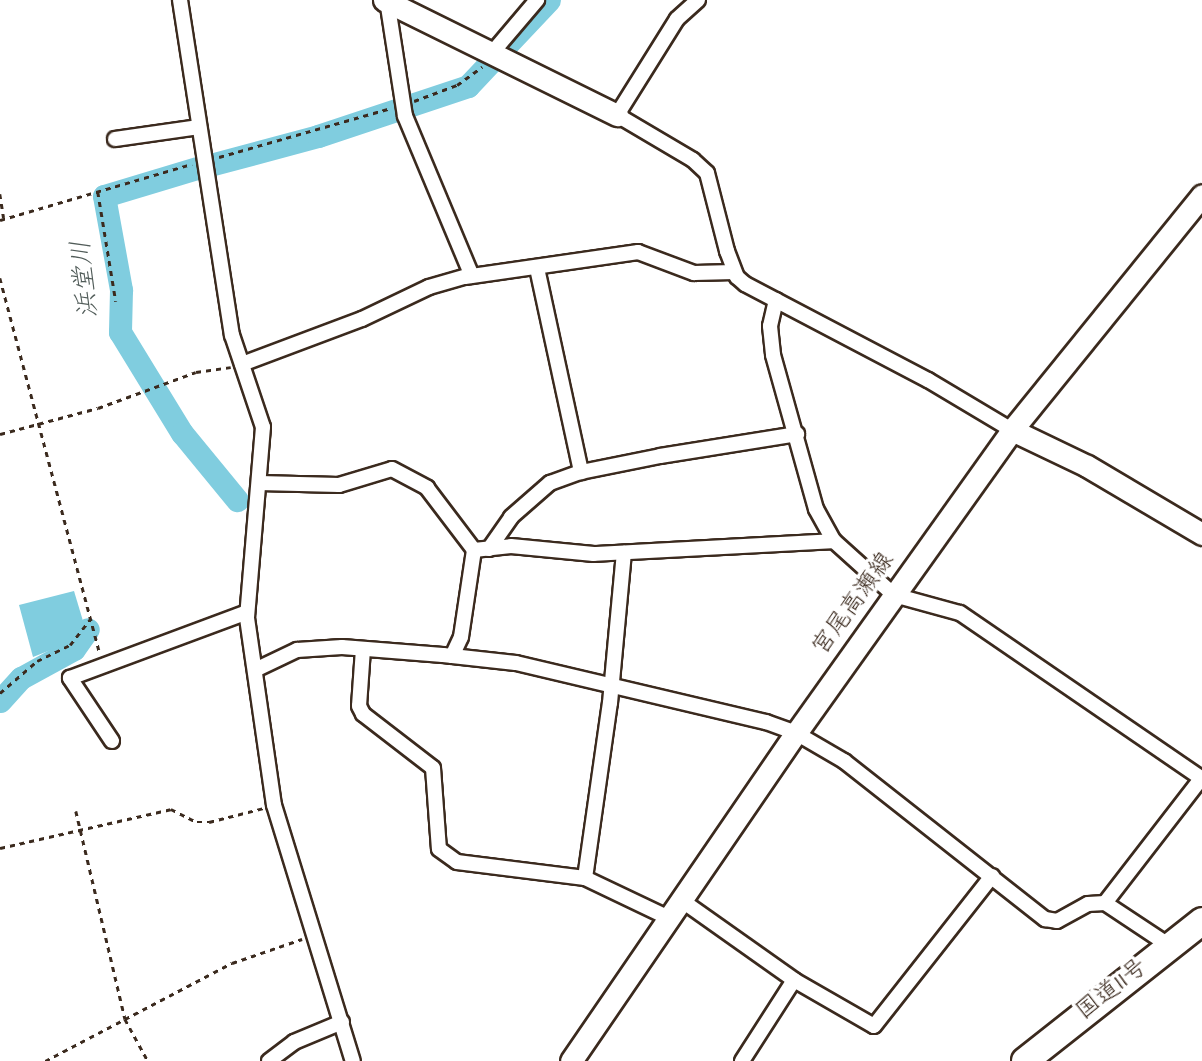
<!DOCTYPE html>
<meta charset="utf-8">
<style>
body{margin:0}
#map{position:relative;width:1202px;height:1061px;overflow:hidden;background:#fff;font-family:Dekko,"Klee One",sans-serif}
div>[style]{position:absolute}
[style*='--x']{left:calc(var(--x)*1px);top:calc(var(--y)*1px);width:calc(var(--w)*1px);rotate:calc(var(--a)*1deg)}
.water>*{inset:0;background:#80cddf}
.river>*{height:23px;margin:-11.5px;padding:0 11.5px;transform-origin:11.5px;border-radius:11.5px;background:#80cddf}
.path>*{height:2.5px;margin-top:-1.25px;transform-origin:0;background:repeating-linear-gradient(90deg,#3b2a1e 0 5px,transparent 0 10px)}
.roads{filter:drop-shadow(2px 0 #3b2a1e) drop-shadow(-2px 0 #3b2a1e) drop-shadow(0 2px #3b2a1e) drop-shadow(0 -2px #3b2a1e)}
.street>*{height:14px;margin:-7px;padding:0 7px;transform-origin:7px;border-radius:7px;background:#fff}
.secondary>*{height:21px;margin:-10.5px;padding:0 10.5px;transform-origin:10.5px;border-radius:10.5px;background:#fff}
.highway>*{height:26px;margin:-13px;padding:0 13px;transform-origin:13px;border-radius:13px;background:#fff}
span{translate:-50% -50%;white-space:nowrap;text-align:center;line-height:1.15;-webkit-text-stroke:7px #fff;paint-order:stroke}
.street-label{font-size:24px;color:#3b2a1e}
.water-label{font-size:26px;color:#505b58;font-style:italic}
</style>
<div id="map">
<div class="water">
<i style="clip-path:polygon(74px 591px,83px 621px,66px 644px,33px 657px,19px 605px)"></i>
</div>
<div class="river">
<i style="--x:210;--y:165;--w:112;--a:-15"></i>
<i style="--x:318;--y:136;--w:158;--a:-18.4"></i>
<i style="--x:468;--y:86;--w:118;--a:-46.7"></i>
<i style="--x:197;--y:168;--w:97;--a:163.2"></i>
<i style="--x:104;--y:196;--w:96;--a:79.7"></i>
<i style="--x:121;--y:290;--w:42;--a:91.4"></i>
<i style="--x:120;--y:332;--w:119;--a:58.5"></i>
<i style="--x:182;--y:433;--w:87;--a:50.6"></i>
<i style="--x:0;--y:701;--w:31;--a:-48"></i>
<i style="--x:21;--y:678;--w:60;--a:-28.7"></i>
<i style="--x:74;--y:649;--w:24;--a:-55"></i>
</div>
<div class="path">
<i style="--x:414;--y:101;--w:46;--a:-20.4"></i>
<i style="--x:457;--y:85;--w:31;--a:-36"></i>
<i style="--x:219;--y:157;--w:179;--a:-15.9"></i>
<i style="--x:98;--y:192;--w:111;--a:80.7"></i>
<i style="--x:0;--y:194;--w:24;--a:81"></i>
<i style="--x:0;--y:220;--w:200;--a:-16.3"></i>
<i style="--x:0;--y:278;--w:388;--a:75.1"></i>
<i style="--x:0;--y:434;--w:101;--a:-14.9"></i>
<i style="--x:98;--y:408;--w:104;--a:-20.2"></i>
<i style="--x:196;--y:372;--w:35;--a:-8"></i>
<i style="--x:0;--y:693;--w:49;--a:-40.9"></i>
<i style="--x:37;--y:661;--w:37;--a:-26"></i>
<i style="--x:70;--y:645;--w:34;--a:-52"></i>
<i style="--x:76;--y:811;--w:214;--a:76.7"></i>
<i style="--x:125;--y:1019;--w:48;--a:61.3"></i>
<i style="--x:0;--y:848;--w:175;--a:-12.8"></i>
<i style="--x:171;--y:809;--w:29;--a:27"></i>
<i style="--x:197;--y:822;--w:12;--a:0"></i>
<i style="--x:209;--y:822;--w:57;--a:-14.3"></i>
<i style="--x:45;--y:1061;--w:211;--a:-27.7"></i>
<i style="--x:232;--y:963;--w:74;--a:-18.9"></i>
</div>
<div class="roads">
<div class="street">
<i style="--x:180;--y:0;--w:339;--a:81.2"></i>
<i style="--x:232;--y:335;--w:97;--a:71.4"></i>
<i style="--x:263;--y:427;--w:192;--a:94.8"></i>
<i style="--x:247;--y:618;--w:189;--a:81.8"></i>
<i style="--x:274;--y:805;--w:268;--a:72.9"></i>
<i style="--x:387;--y:0;--w:117;--a:81.2"></i>
<i style="--x:405;--y:116;--w:173;--a:67.3"></i>
<i style="--x:698;--y:0;--w:28;--a:138"></i>
<i style="--x:677;--y:19;--w:113;--a:122"></i>
<i style="--x:617;--y:115;--w:88;--a:30.6"></i>
<i style="--x:693;--y:160;--w:19;--a:43"></i>
<i style="--x:707;--y:173;--w:81;--a:75.6"></i>
<i style="--x:727;--y:251;--w:28;--a:69"></i>
<i style="--x:737;--y:277;--w:11;--a:41"></i>
<i style="--x:745;--y:284;--w:207;--a:27.7"></i>
<i style="--x:928;--y:380;--w:98;--a:30.8"></i>
<i style="--x:492;--y:53;--w:70;--a:-49.7"></i>
<i style="--x:115;--y:139;--w:85;--a:-8.1"></i>
<i style="--x:537;--y:268;--w:209;--a:77.8"></i>
<i style="--x:776;--y:300;--w:27;--a:103"></i>
<i style="--x:770;--y:326;--w:29;--a:84"></i>
<i style="--x:773;--y:355;--w:160;--a:74.4"></i>
<i style="--x:816;--y:509;--w:37;--a:61"></i>
<i style="--x:834;--y:541;--w:81;--a:42"></i>
<i style="--x:894;--y:595;--w:68;--a:15.3"></i>
<i style="--x:960;--y:613;--w:293;--a:34.4"></i>
<i style="--x:242;--y:364;--w:128;--a:-20.6"></i>
<i style="--x:362;--y:319;--w:74;--a:-25.5"></i>
<i style="--x:429;--y:287;--w:37;--a:-16"></i>
<i style="--x:465;--y:277;--w:175;--a:-8.2"></i>
<i style="--x:638;--y:252;--w:60;--a:20.6"></i>
<i style="--x:694;--y:273;--w:40;--a:-1.4"></i>
<i style="--x:259;--y:483;--w:80;--a:1.4"></i>
<i style="--x:339;--y:485;--w:55;--a:-16.8"></i>
<i style="--x:392;--y:469;--w:40;--a:28"></i>
<i style="--x:427;--y:488;--w:78;--a:52.8"></i>
<i style="--x:474;--y:550;--w:88;--a:98.5"></i>
<i style="--x:461;--y:637;--w:21;--a:115"></i>
<i style="--x:489;--y:549;--w:39;--a:-55"></i>
<i style="--x:511;--y:517;--w:52;--a:-41.1"></i>
<i style="--x:550;--y:483;--w:33;--a:-20"></i>
<i style="--x:581;--y:472;--w:81;--a:-11.4"></i>
<i style="--x:660;--y:456;--w:139;--a:-9.1"></i>
<i style="--x:474;--y:550;--w:37;--a:-6"></i>
<i style="--x:511;--y:546;--w:83;--a:5.5"></i>
<i style="--x:594;--y:554;--w:240;--a:-3.1"></i>
<i style="--x:363;--y:649;--w:57;--a:94"></i>
<i style="--x:359;--y:706;--w:9;--a:63"></i>
<i style="--x:363;--y:714;--w:88;--a:37.6"></i>
<i style="--x:433;--y:768;--w:81;--a:85.8"></i>
<i style="--x:439;--y:849;--w:22;--a:36"></i>
<i style="--x:457;--y:862;--w:129;--a:7.1"></i>
<i style="--x:585;--y:878;--w:95;--a:25.5"></i>
<i style="--x:255;--y:670;--w:47;--a:-25.5"></i>
<i style="--x:297;--y:650;--w:45;--a:-3.8"></i>
<i style="--x:342;--y:647;--w:101;--a:4.5"></i>
<i style="--x:443;--y:655;--w:73;--a:6.3"></i>
<i style="--x:516;--y:663;--w:257;--a:13.3"></i>
<i style="--x:766;--y:722;--w:32;--a:20"></i>
<i style="--x:796;--y:733;--w:56;--a:30.3"></i>
<i style="--x:844;--y:761;--w:256;--a:38.2"></i>
<i style="--x:1045;--y:919;--w:12;--a:9"></i>
<i style="--x:1057;--y:921;--w:35;--a:-29"></i>
<i style="--x:1088;--y:904;--w:17;--a:-3"></i>
<i style="--x:1105;--y:903;--w:78;--a:33.5"></i>
<i style="--x:112;--y:741;--w:76;--a:-123.7"></i>
<i style="--x:70;--y:678;--w:189;--a:-20.4"></i>
<i style="--x:585;--y:878;--w:177;--a:-81.9"></i>
<i style="--x:610;--y:703;--w:151;--a:-84.7"></i>
<i style="--x:684;--y:902;--w:135;--a:35.3"></i>
<i style="--x:794;--y:980;--w:92;--a:29.9"></i>
<i style="--x:874;--y:1026;--w:191;--a:-51.8"></i>
<i style="--x:1105;--y:903;--w:157;--a:-52.3"></i>
<i style="--x:269;--y:1061;--w:31;--a:-37"></i>
<i style="--x:294;--y:1042;--w:52;--a:-22.6"></i>
<i style="--x:742;--y:1061;--w:96;--a:-57.3"></i>
</div>
<div class="secondary">
<i style="--x:384;--y:0;--w:260;--a:26.3"></i>
<i style="--x:1012;--y:430;--w:83;--a:25.6"></i>
<i style="--x:1087;--y:466;--w:134;--a:30.6"></i>
<i style="--x:571;--y:1061;--w:398;--a:-55.6"></i>
<i style="--x:796;--y:733;--w:372;--a:-54.5"></i>
<i style="--x:1012;--y:430;--w:302;--a:-51"></i>
</div>
<div class="highway">
<i style="--x:1025;--y:1061;--w:226;--a:-38.3"></i>
</div>
</div>
<div class="street-label">
<span style="left:855px;top:605px;rotate:-54deg">宮尾高瀬線</span>
<span style="left:1113px;top:991px;rotate:-38deg">国道11号</span>
</div>
<div class="water-label">
<span style="left:87px;top:279px;rotate:-96deg">浜堂川</span>
</div>
</div>
